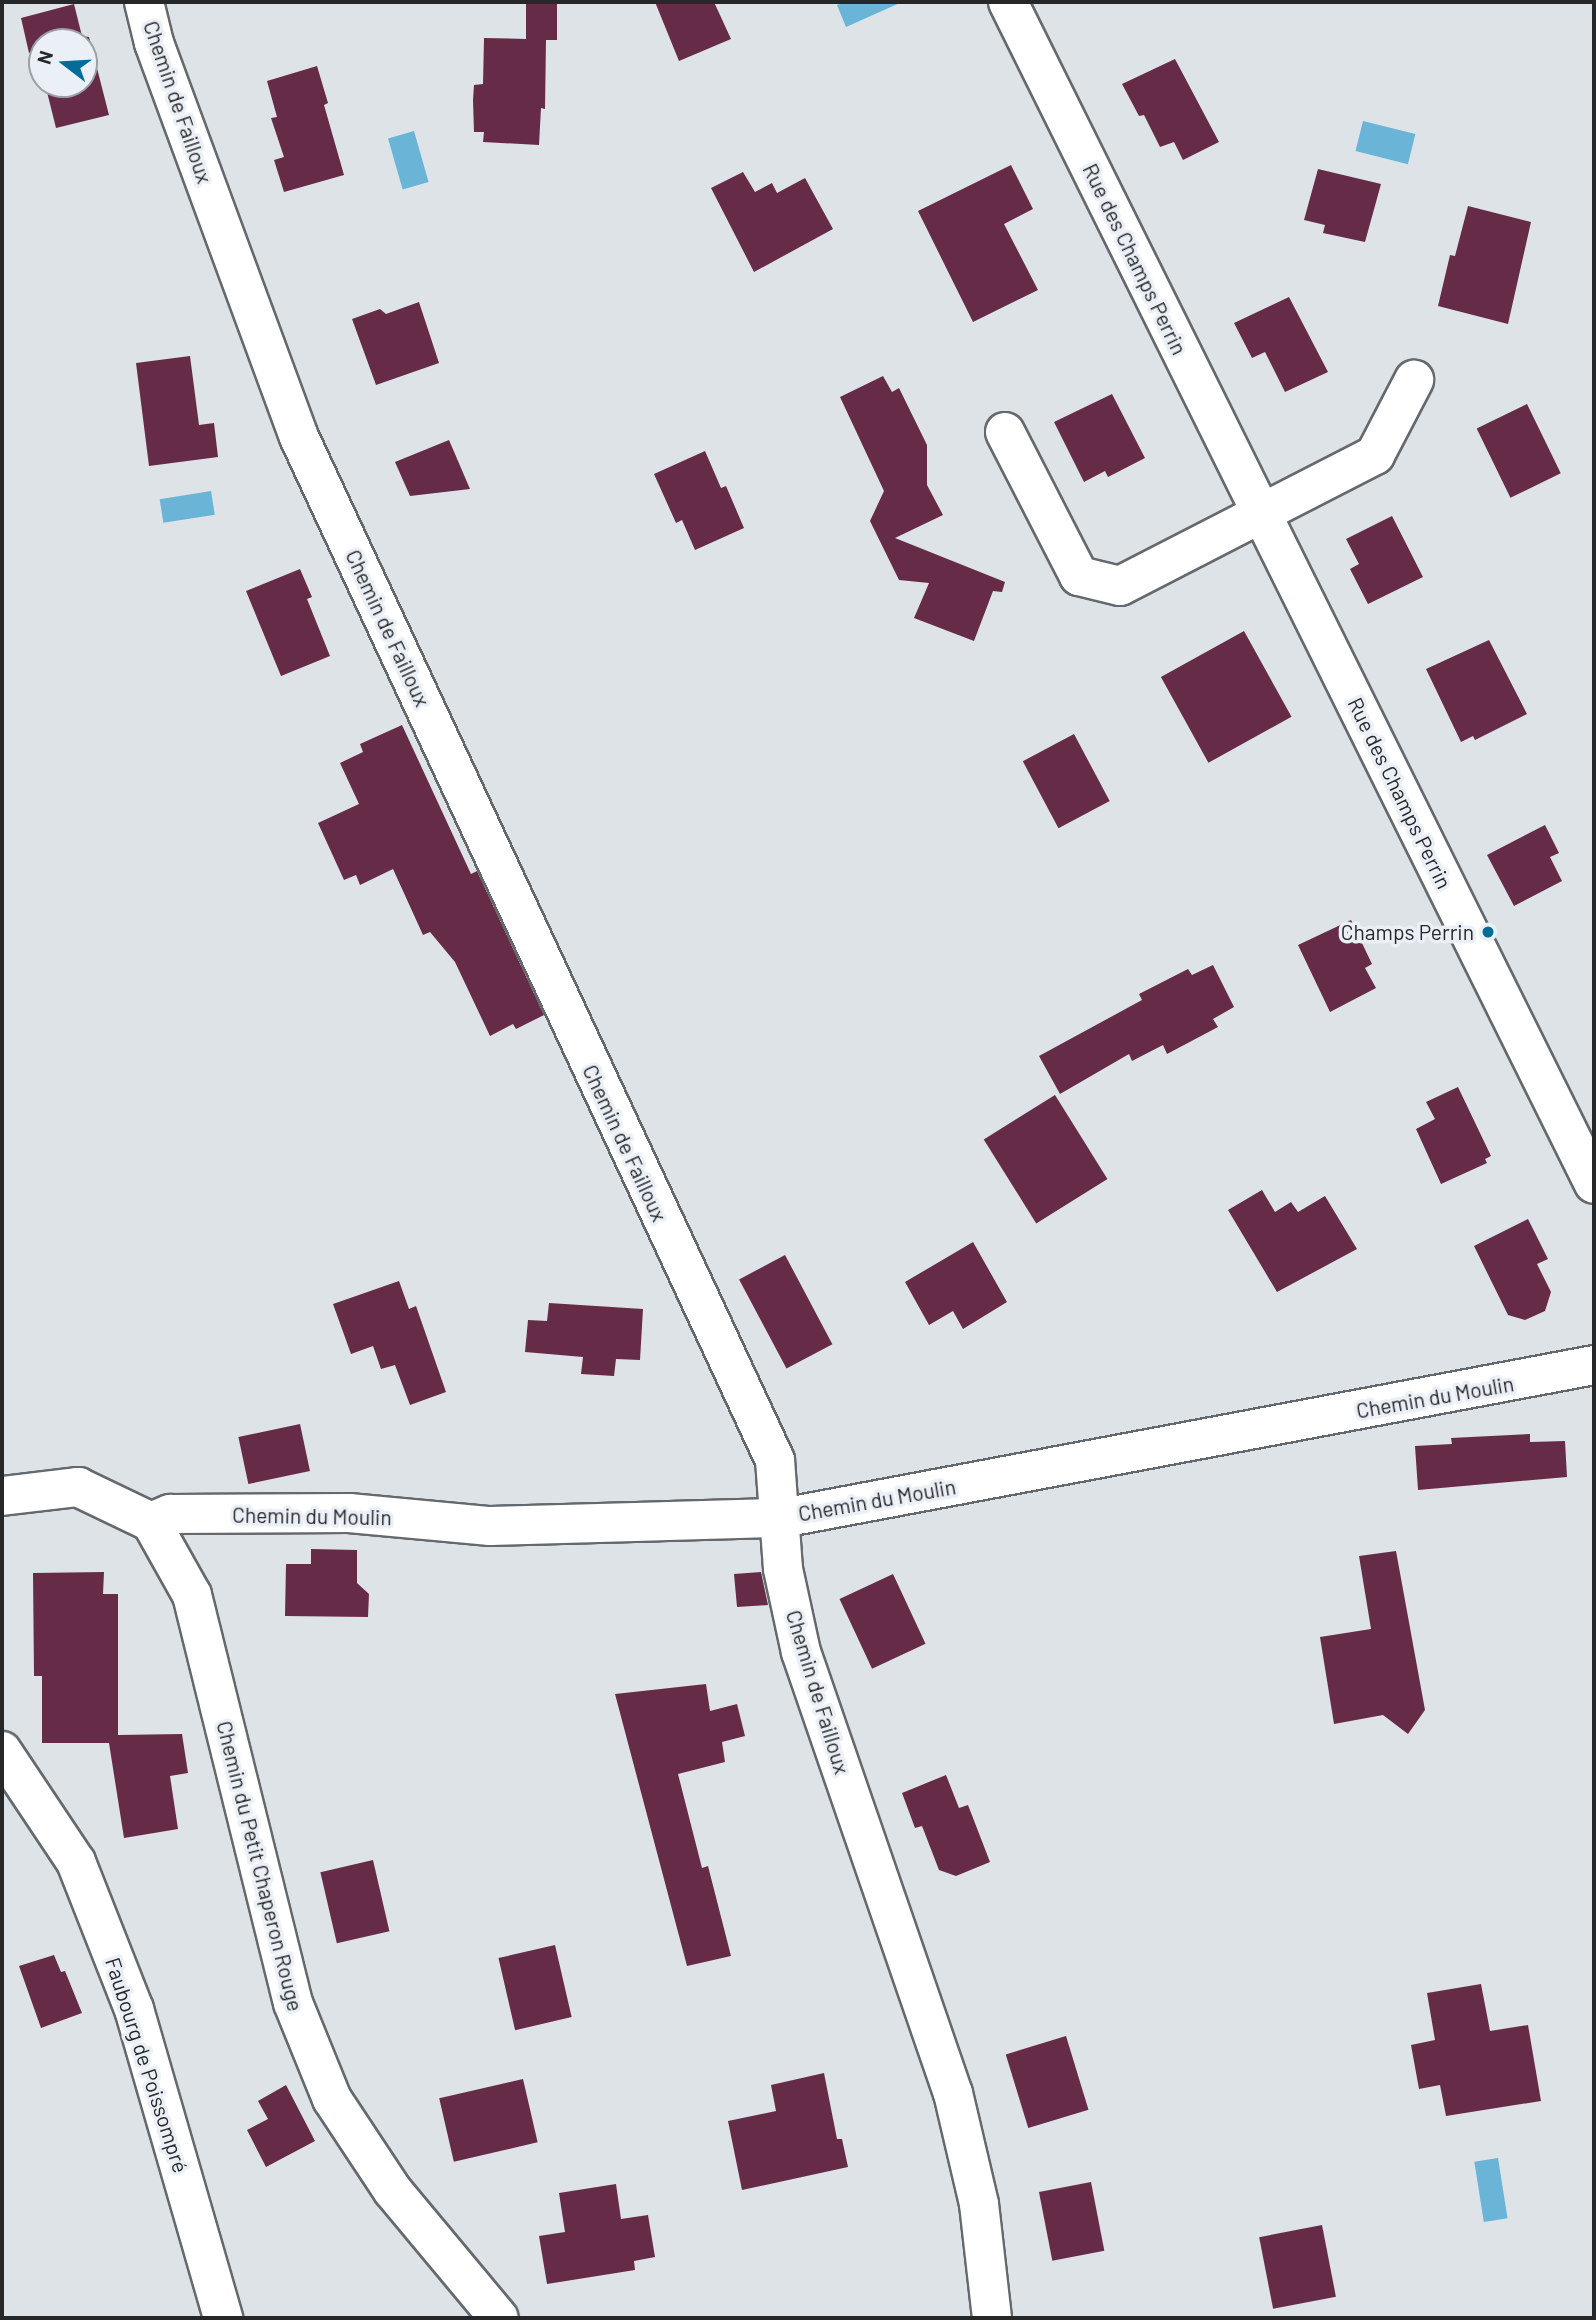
<!DOCTYPE html>
<meta charset="utf-8">
<style>
body{margin:0}
#map{position:relative;width:1596px;height:2320px;overflow:hidden;background:#dee3e8;font-family:Barlow,sans-serif}
div>[style]{position:absolute}
[style*='--x']{left:calc(var(--x)*1px);top:calc(var(--y)*1px);width:calc(var(--w)*1px);rotate:calc(var(--a)*1deg)}
.water>*{inset:0;background:#69b4d7;transform-origin:0 0}
.building>*{inset:0;background:#662c47;transform-origin:0 0}
.roads{filter:drop-shadow(2px 0 #64696d) drop-shadow(-2px 0 #64696d) drop-shadow(0 2px #64696d) drop-shadow(0 -2px #64696d)}
.minor>*{height:38px;margin:-19px;padding:0 19px;transform-origin:19px;border-radius:19px;background:#fff}
.major>*{height:38px;margin:-19px;padding:0 19px;transform-origin:19px;border-radius:19px;background:#fff}
.dots>*{width:19px;height:19px;translate:-50% -50%;box-sizing:border-box;border:4px solid #ebf0f6;border-radius:50%}
span{translate:-50% -50%;white-space:nowrap;text-align:center;line-height:1.15;-webkit-text-stroke:7px #ebf0f6;paint-order:stroke}
.street-label{font-size:21px;color:#252729}
.poi-label{font-size:21px;color:#252729}
.right{translate:-100% -50%;text-align:right}
.frame{position:absolute;inset:0;border:4px solid #252729;pointer-events:none}
.north{position:absolute;left:28px;top:28px;width:70px;height:70px;box-sizing:border-box;background:#ebf0f6;border:2px solid #9ca0a4;border-radius:50%;rotate:287deg;font-size:19px;font-weight:700;line-height:28px;text-align:center;color:#252729}
.north::after{content:'';display:block;margin:auto;width:24px;height:32px;background:#056b99;clip-path:polygon(50% 0,100% 100%,50% 72%,0 100%)}
</style>
<div id="map">
<div class="water">
<i style="clip-path:polygon(845px 2px,902px 2px,846px 27px,837px 5px)"></i>
<i style="left:1363px;top:121px;width:54px;height:31px;rotate:14deg"></i>
<i style="left:414px;top:131px;width:53px;height:27px;rotate:74deg"></i>
<i style="left:211px;top:491px;width:24px;height:52px;rotate:81deg"></i>
<i style="left:1498px;top:2158px;width:61px;height:24px;rotate:81deg"></i>
</div>
<div class="building">
<i style="clip-path:polygon(526px 2px,557px 2px,557px 40px,546px 40px,545px 109px,541px 108px,539px 145px,483px 142px,484px 132px,474px 132px,473px 100px,474px 85px,483px 84px,484px 38px,526px 39px)"></i>
<i style="clip-path:polygon(655px 2px,714px 2px,731px 39px,679px 61px)"></i>
<i style="clip-path:polygon(74px 4px,82px 36px,89px 37px,109px 115px,56px 128px,45px 84px,84px 84px,84px 42px,42px 42px,42px 73px,37px 52px,29px 53px,21px 18px)"></i>
<i style="clip-path:polygon(1175px 59px,1219px 142px,1183px 160px,1174px 142px,1160px 147px,1144px 115px,1139px 116px,1122px 84px)"></i>
<i style="clip-path:polygon(317px 66px,328px 103px,324px 105px,344px 175px,284px 192px,274px 160px,284px 157px,271px 118px,277px 117px,267px 81px)"></i>
<i style="clip-path:polygon(1011px 165px,1033px 209px,1004px 224px,1038px 290px,973px 322px,918px 211px)"></i>
<i style="clip-path:polygon(1318px 169px,1381px 184px,1365px 242px,1323px 233px,1325px 225px,1304px 220px)"></i>
<i style="clip-path:polygon(743px 172px,755px 192px,772px 183px,777px 193px,805px 178px,833px 229px,754px 272px,711px 188px)"></i>
<i style="clip-path:polygon(1468px 206px,1531px 222px,1508px 324px,1438px 306px,1450px 255px,1455px 256px)"></i>
<i style="clip-path:polygon(1289px 297px,1328px 372px,1285px 392px,1265px 352px,1252px 358px,1234px 323px)"></i>
<i style="clip-path:polygon(419px 302px,439px 363px,376px 385px,352px 319px,380px 309px,386px 314px)"></i>
<i style="clip-path:polygon(190px 356px,199px 425px,214px 423px,218px 457px,149px 466px,136px 363px)"></i>
<i style="clip-path:polygon(883px 376px,892px 392px,899px 388px,927px 445px,927px 485px,943px 515px,895px 538px,1005px 582px,1002px 592px,993px 591px,974px 641px,914px 618px,929px 583px,899px 580px,870px 521px,884px 491px,840px 397px)"></i>
<i style="clip-path:polygon(1112px 394px,1145px 458px,1108px 477px,1105px 471px,1084px 482px,1054px 422px)"></i>
<i style="left:1527px;top:404px;width:77px;height:56px;rotate:64deg"></i>
<i style="clip-path:polygon(449px 440px,470px 489px,410px 496px,395px 462px)"></i>
<i style="clip-path:polygon(705px 451px,721px 488px,726px 486px,744px 528px,695px 550px,682px 520px,676px 523px,654px 474px)"></i>
<i style="clip-path:polygon(1392px 516px,1423px 577px,1368px 604px,1350px 569px,1359px 564px,1346px 539px)"></i>
<i style="clip-path:polygon(300px 569px,312px 597px,307px 599px,330px 656px,281px 676px,246px 591px)"></i>
<i style="left:1244px;top:631px;width:98px;height:95px;rotate:61deg"></i>
<i style="clip-path:polygon(1489px 640px,1527px 714px,1475px 740px,1473px 736px,1461px 742px,1426px 669px)"></i>
<i style="clip-path:polygon(402px 725px,471px 874px,477px 871px,544px 1015px,516px 1029px,513px 1024px,490px 1036px,455px 962px,430px 932px,423px 935px,393px 869px,360px 885px,356px 875px,344px 880px,318px 823px,359px 804px,340px 763px,363px 752px,360px 744px)"></i>
<i style="left:1074px;top:734px;width:76px;height:58px;rotate:62deg"></i>
<i style="clip-path:polygon(1545px 825px,1559px 853px,1550px 857px,1562px 881px,1514px 906px,1487px 855px)"></i>
<i style="clip-path:polygon(1351px 920px,1372px 964px,1365px 968px,1376px 988px,1330px 1012px,1298px 945px)"></i>
<i style="clip-path:polygon(1213px 965px,1234px 1007px,1213px 1019px,1218px 1027px,1167px 1054px,1163px 1045px,1132px 1061px,1129px 1054px,1060px 1094px,1039px 1056px,1142px 1000px,1139px 994px,1188px 969px,1192px 975px)"></i>
<i style="clip-path:polygon(1458px 1087px,1491px 1156px,1485px 1159px,1487px 1163px,1441px 1184px,1416px 1129px,1435px 1119px,1426px 1102px)"></i>
<i style="left:1055px;top:1095px;width:99px;height:84px;rotate:58deg"></i>
<i style="clip-path:polygon(1262px 1190px,1275px 1212px,1291px 1202px,1298px 1212px,1325px 1196px,1357px 1249px,1277px 1292px,1228px 1210px)"></i>
<i style="clip-path:polygon(1528px 1219px,1548px 1259px,1537px 1264px,1551px 1292px,1545px 1311px,1525px 1320px,1508px 1315px,1474px 1246px)"></i>
<i style="clip-path:polygon(973px 1242px,1007px 1302px,963px 1329px,953px 1311px,929px 1325px,905px 1282px)"></i>
<i style="left:785px;top:1255px;width:101px;height:52px;rotate:62deg"></i>
<i style="clip-path:polygon(399px 1281px,409px 1309px,416px 1306px,446px 1392px,410px 1405px,395px 1365px,381px 1369px,373px 1346px,351px 1354px,333px 1304px)"></i>
<i style="clip-path:polygon(549px 1303px,643px 1309px,640px 1360px,616px 1359px,614px 1376px,581px 1374px,583px 1357px,525px 1352px,528px 1320px,547px 1321px)"></i>
<i style="left:300px;top:1424px;width:48px;height:63px;rotate:78deg"></i>
<i style="clip-path:polygon(1530px 1434px,1530px 1442px,1565px 1441px,1567px 1477px,1418px 1490px,1415px 1446px,1452px 1444px,1451px 1438px)"></i>
<i style="clip-path:polygon(311px 1549px,357px 1550px,357px 1583px,369px 1594px,368px 1617px,285px 1616px,286px 1564px,311px 1564px)"></i>
<i style="clip-path:polygon(1396px 1551px,1425px 1710px,1408px 1734px,1383px 1715px,1334px 1724px,1320px 1637px,1371px 1629px,1359px 1556px)"></i>
<i style="clip-path:polygon(104px 1572px,103px 1594px,118px 1594px,118px 1735px,182px 1734px,188px 1773px,170px 1776px,178px 1829px,124px 1838px,109px 1743px,42px 1743px,42px 1676px,34px 1676px,33px 1573px)"></i>
<i style="clip-path:polygon(761px 1572px,768px 1605px,737px 1607px,734px 1574px)"></i>
<i style="left:893px;top:1574px;width:77px;height:59px;rotate:65deg"></i>
<i style="clip-path:polygon(706px 1684px,710px 1711px,737px 1704px,745px 1736px,722px 1742px,725px 1762px,678px 1774px,702px 1868px,708px 1866px,731px 1956px,687px 1966px,615px 1694px)"></i>
<i style="clip-path:polygon(946px 1775px,959px 1808px,968px 1805px,990px 1862px,956px 1876px,939px 1870px,922px 1826px,915px 1828px,902px 1793px)"></i>
<i style="left:373px;top:1860px;width:73px;height:54px;rotate:77deg"></i>
<i style="left:555px;top:1945px;width:74px;height:58px;rotate:77deg"></i>
<i style="clip-path:polygon(54px 1955px,61px 1972px,65px 1971px,82px 2013px,41px 2028px,19px 1966px)"></i>
<i style="clip-path:polygon(1481px 1984px,1490px 2031px,1528px 2025px,1541px 2101px,1446px 2116px,1440px 2085px,1419px 2089px,1411px 2045px,1435px 2040px,1427px 1993px)"></i>
<i style="left:1066px;top:2036px;width:77px;height:63px;rotate:73deg"></i>
<i style="clip-path:polygon(824px 2073px,837px 2139px,842px 2139px,848px 2167px,742px 2190px,728px 2121px,776px 2111px,771px 2085px)"></i>
<i style="left:523px;top:2079px;width:65px;height:86px;rotate:77deg"></i>
<i style="clip-path:polygon(286px 2085px,315px 2141px,266px 2167px,247px 2130px,268px 2119px,258px 2101px)"></i>
<i style="left:1091px;top:2182px;width:70px;height:53px;rotate:79deg"></i>
<i style="clip-path:polygon(616px 2184px,621px 2219px,648px 2215px,655px 2257px,634px 2261px,635px 2270px,547px 2284px,539px 2236px,565px 2232px,559px 2193px)"></i>
<i style="left:1322px;top:2225px;width:73px;height:64px;rotate:79deg"></i>
</div>
<div class="roads">
<div class="minor">
<i style="--x:144;--y:2;--w:42;--a:76.3"></i>
<i style="--x:154;--y:43;--w:420;--a:69.8"></i>
<i style="--x:299;--y:437;--w:1128;--a:65.05"></i>
<i style="--x:775;--y:1460;--w:109;--a:85.8"></i>
<i style="--x:783;--y:1569;--w:85;--a:77.8"></i>
<i style="--x:801;--y:1652;--w:466;--a:71"></i>
<i style="--x:953;--y:2093;--w:114;--a:76.8"></i>
<i style="--x:979;--y:2204;--w:115;--a:83.5"></i>
<i style="--x:1008;--y:2;--w:1319;--a:63.63"></i>
<i style="--x:1005;--y:432;--w:162;--a:62.8"></i>
<i style="--x:1079;--y:576;--w:42;--a:13.7"></i>
<i style="--x:1120;--y:586;--w:287;--a:-27.2"></i>
<i style="--x:1375;--y:455;--w:85;--a:-62.5"></i>
<i style="--x:2;--y:1496;--w:77;--a:-6.8"></i>
<i style="--x:78;--y:1487;--w:81;--a:25.6"></i>
<i style="--x:151;--y:1522;--w:84;--a:60.7"></i>
<i style="--x:192;--y:1595;--w:420;--a:76.1"></i>
<i style="--x:293;--y:2003;--w:104;--a:67.9"></i>
<i style="--x:332;--y:2099;--w:110;--a:56.5"></i>
<i style="--x:393;--y:2191;--w:165;--a:50.2"></i>
<i style="--x:151;--y:1522;--w:21;--a:-23"></i>
<i style="--x:170;--y:1514;--w:179;--a:-0.3"></i>
<i style="--x:349;--y:1513;--w:142;--a:5.3"></i>
<i style="--x:490;--y:1526;--w:292;--a:-1.6"></i>
<i style="--x:782;--y:1518;--w:826;--a:-10.67"></i>
</div>
<div class="major">
<i style="--x:2;--y:1751;--w:133;--a:56.3"></i>
<i style="--x:76;--y:1862;--w:158;--a:68.5"></i>
<i style="--x:134;--y:2009;--w:322;--a:73.9"></i>
</div>
</div>
<div class="dots">
<i style="left:1488px;top:932px;background:#056b99"></i>
</div>
<div class="street-label">
<span style="left:178px;top:102px;rotate:71deg">Chemin de Failloux</span>
<span style="left:1135px;top:259px;rotate:64deg">Rue des Champs Perrin</span>
<span style="left:388px;top:628px;rotate:65deg">Chemin de Failloux</span>
<span style="left:1400px;top:793px;rotate:64deg">Rue des Champs Perrin</span>
<span style="left:625px;top:1143px;rotate:65deg">Chemin de Failloux</span>
<span style="left:1435px;top:1397px;rotate:-10deg">Chemin du Moulin</span>
<span style="left:877px;top:1500px;rotate:-10deg">Chemin du Moulin</span>
<span style="left:312px;top:1516px;rotate:1deg">Chemin du Moulin</span>
<span style="left:818px;top:1692px;rotate:73deg">Chemin de Failloux</span>
<span style="left:260px;top:1866px;rotate:76deg">Chemin du Petit Chaperon Rouge</span>
<span style="left:147px;top:2065px;rotate:72deg">Faubourg de Poissompré</span>
</div>
<div class="poi-label">
<span class="right" style="left:1474px;top:932px">Champs Perrin</span>
</div>
<div class="frame"></div>
<div class="north">N</div>
</div>
